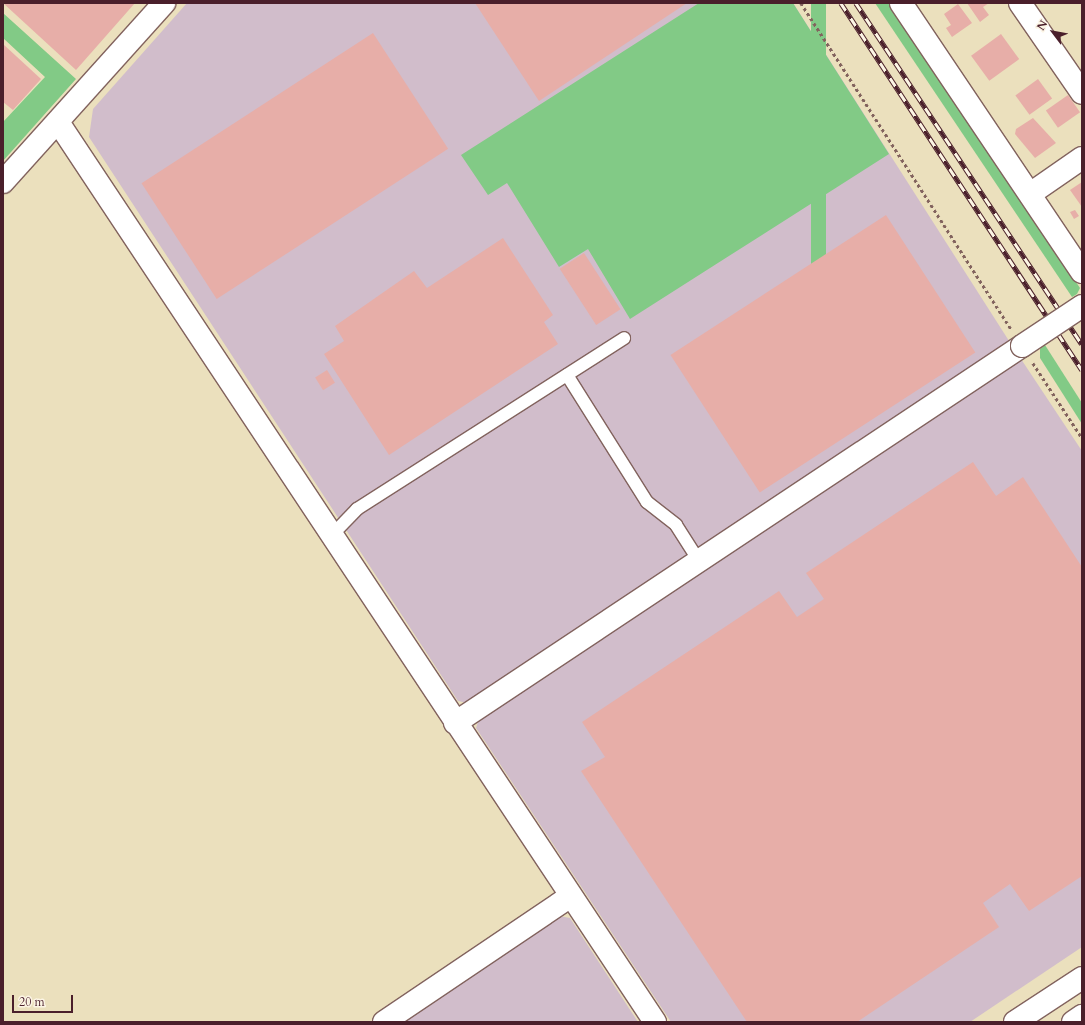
<!DOCTYPE html>
<style>
body{margin:0}
#map{position:relative;width:1085px;height:1025px;overflow:hidden;background:#ebe0bd;font-family:Cardo,serif}
div>[style]{position:absolute}
[style*='--x']{left:calc(var(--x)*1px);top:calc(var(--y)*1px);width:calc(var(--w)*1px);rotate:calc(var(--a)*1deg)}
.industrial>*{inset:0;background:#d1bdcb}
.green>*{inset:0;background:#82ca86;transform-origin:0 0}
.building>*{inset:0;background:#e7aea8;transform-origin:0 0}
.path>*{height:2.5px;margin-top:-1.25px;transform-origin:0;background:repeating-linear-gradient(90deg,#82635e 0 3px,transparent 0 6px)}
.roads{filter:drop-shadow(1px 0 #82635e) drop-shadow(-1px 0 #82635e) drop-shadow(0 1px #82635e) drop-shadow(0 -1px #82635e)}
.service>*{height:12px;margin:-6px;padding:0 6px;transform-origin:6px;border-radius:6px;background:#fff}
.minor>*{height:22px;margin:-11px;padding:0 11px;transform-origin:11px;border-radius:11px;background:#fff}
.tertiary>*{height:22px;margin:-11px;padding:0 11px;transform-origin:11px;border-radius:11px;background:#fff}
.primary>*{height:22px;margin:-11px;padding:0 11px;transform-origin:11px;border-radius:11px;background:#fff}
.rail>*{height:4.5px;margin-top:-2.25px;transform-origin:0;background:repeating-linear-gradient(90deg,#fcf5e5 0 9px,#4a1f2b 0 18px);box-sizing:border-box;border-block:1px solid #4a1f2b}
.bridges{filter:drop-shadow(1px 0 #82635e) drop-shadow(-1px 0 #82635e) drop-shadow(0 1px #82635e) drop-shadow(0 -1px #82635e)}
.minor-bridge>*{height:22px;margin:-11px;padding:0 11px;transform-origin:11px;border-radius:11px;background:#fff}
span{translate:-50% -50%;white-space:nowrap;text-align:center;line-height:1.15;-webkit-text-stroke:3.5px #fcf5e5;paint-order:stroke}
.frame{position:absolute;inset:0;border:4px solid #4a1f2b;pointer-events:none}
.north{position:absolute;left:1033px;top:12px;width:40px;height:40px;-webkit-text-stroke:3px #fcf5e5;paint-order:stroke;rotate:302deg;font-size:11px;font-weight:700;line-height:16px;text-align:center;color:#4a1f2b}
.north::after{content:'';display:block;margin:auto;width:14px;height:18px;background:#4a1f2b;clip-path:polygon(50% 0,100% 100%,50% 72%,0 100%)}
.scale{position:absolute;left:12px;top:995px;width:61px;height:18px;box-sizing:border-box;border:2px solid #4a1f2b;border-top:0;padding-left:5px;font-size:12px;line-height:14px;white-space:nowrap;color:#4a1f2b;-webkit-text-stroke:3px #fcf5e5;paint-order:stroke}
</style>
<div id="map">
<div class="industrial">
<i style="clip-path:polygon(187px 3px,793px 3px,1011px 344px,468px 703px,458px 701px,89px 137px,93px 109px)"></i>
<i style="clip-path:polygon(1021px 359px,1082px 451px,1082px 947px,970px 1022px,671px 1022px,476px 728px,479px 719px)"></i>
<i style="clip-path:polygon(559px 916px,570px 918px,638px 1022px,402px 1022px)"></i>
</div>
<div class="green">
<i style="clip-path:polygon(699px 3px,793px 3px,889px 154px,630px 319px,588px 249px,559px 267px,507px 183px,488px 195px,461px 155px)"></i>
<i style="left:811px;top:3px;width:15px;height:386px"></i>
<i style="clip-path:polygon(875px 3px,889px 3px,1080px 288px,1077px 294px,1072px 297px)"></i>
<i style="clip-path:polygon(3px 13px,76px 79px,3px 161px,3px 122px,45px 77px,3px 38px)"></i>
<i style="clip-path:polygon(1045px 345px,1082px 403px,1082px 424px,1040px 358px,1040px 349px)"></i>
</div>
<div class="building">
<i style="clip-path:polygon(3px 3px,135px 3px,76px 70px)"></i>
<i style="clip-path:polygon(475px 3px,687px 3px,539px 101px)"></i>
<i style="clip-path:polygon(967px 3px,989px 3px,983px 7px,989px 15px,980px 22px)"></i>
<i style="clip-path:polygon(958px 4px,972px 23px,952px 37px,946px 28px,951px 25px,944px 14px)"></i>
<i style="left:373px;top:33px;width:138px;height:276px;rotate:57deg"></i>
<i style="left:1001px;top:34px;width:31px;height:37px;rotate:54deg"></i>
<i style="clip-path:polygon(3px 44px,41px 79px,13px 110px,3px 102px)"></i>
<i style="left:1038px;top:79px;width:24px;height:28px;rotate:54deg"></i>
<i style="left:1068px;top:95px;width:21px;height:27px;rotate:55deg"></i>
<i style="clip-path:polygon(1033px 118px,1056px 143px,1035px 158px,1015px 134px,1016px 129px)"></i>
<i style="clip-path:polygon(1082px 182px,1082px 207px,1070px 190px)"></i>
<i style="clip-path:polygon(1075px 210px,1079px 216px,1074px 219px,1070px 212px)"></i>
<i style="left:886px;top:215px;width:164px;height:257px;rotate:57deg"></i>
<i style="clip-path:polygon(503px 238px,553px 315px,544px 322px,558px 344px,389px 455px,324px 354px,344px 341px,335px 326px,414px 271px,427px 288px)"></i>
<i style="left:584px;top:253px;width:67px;height:29px;rotate:57deg"></i>
<i style="left:327px;top:370px;width:15px;height:14px;rotate:58deg"></i>
<i style="clip-path:polygon(973px 462px,996px 496px,1023px 477px,1082px 567px,1082px 876px,1029px 911px,1010px 884px,983px 903px,999px 927px,857px 1022px,747px 1022px,581px 771px,605px 757px,582px 722px,779px 591px,797px 617px,824px 599px,806px 573px)"></i>
</div>
<div class="path">
<i style="--x:801;--y:3;--w:388;--a:57.2"></i>
<i style="--x:1033;--y:363;--w:90;--a:56.8"></i>
</div>
<div class="roads">
<div class="service">
<i style="--x:567;--y:375;--w:150;--a:57.8"></i>
<i style="--x:647;--y:502;--w:37;--a:38"></i>
<i style="--x:676;--y:525;--w:43;--a:57.4"></i>
<i style="--x:332;--y:535;--w:36;--a:-46"></i>
<i style="--x:357;--y:509;--w:317;--a:-32.6"></i>
</div>
<div class="minor">
<i style="--x:901;--y:3;--w:324;--a:56.1"></i>
<i style="--x:1020;--y:3;--w:109;--a:55.4"></i>
<i style="--x:1030;--y:194;--w:63;--a:-34.7"></i>
<i style="--x:455;--y:723;--w:681;--a:-33.62"></i>
<i style="--x:384;--y:1022;--w:225;--a:-34"></i>
</div>
<div class="tertiary">
<i style="--x:58;--y:122;--w:1080;--a:56.44"></i>
<i style="--x:3;--y:182;--w:241;--a:-48"></i>
</div>
<div class="primary">
<i style="--x:1015;--y:1022;--w:80;--a:-33.3"></i>
<i style="--x:1073;--y:1022;--w:11;--a:-34"></i>
</div>
</div>
<div class="rail">
<i style="--x:841;--y:3;--w:439;--a:56.7"></i>
<i style="--x:856;--y:3;--w:409;--a:56.5"></i>
</div>
<div class="bridges">
<div class="minor-bridge">
<i style="--x:1022;--y:346;--w:72;--a:-33.7"></i>
</div>
</div>
<div class="frame"></div>
<div class="north">N</div>
<div class="scale">20 m</div>
</div>
